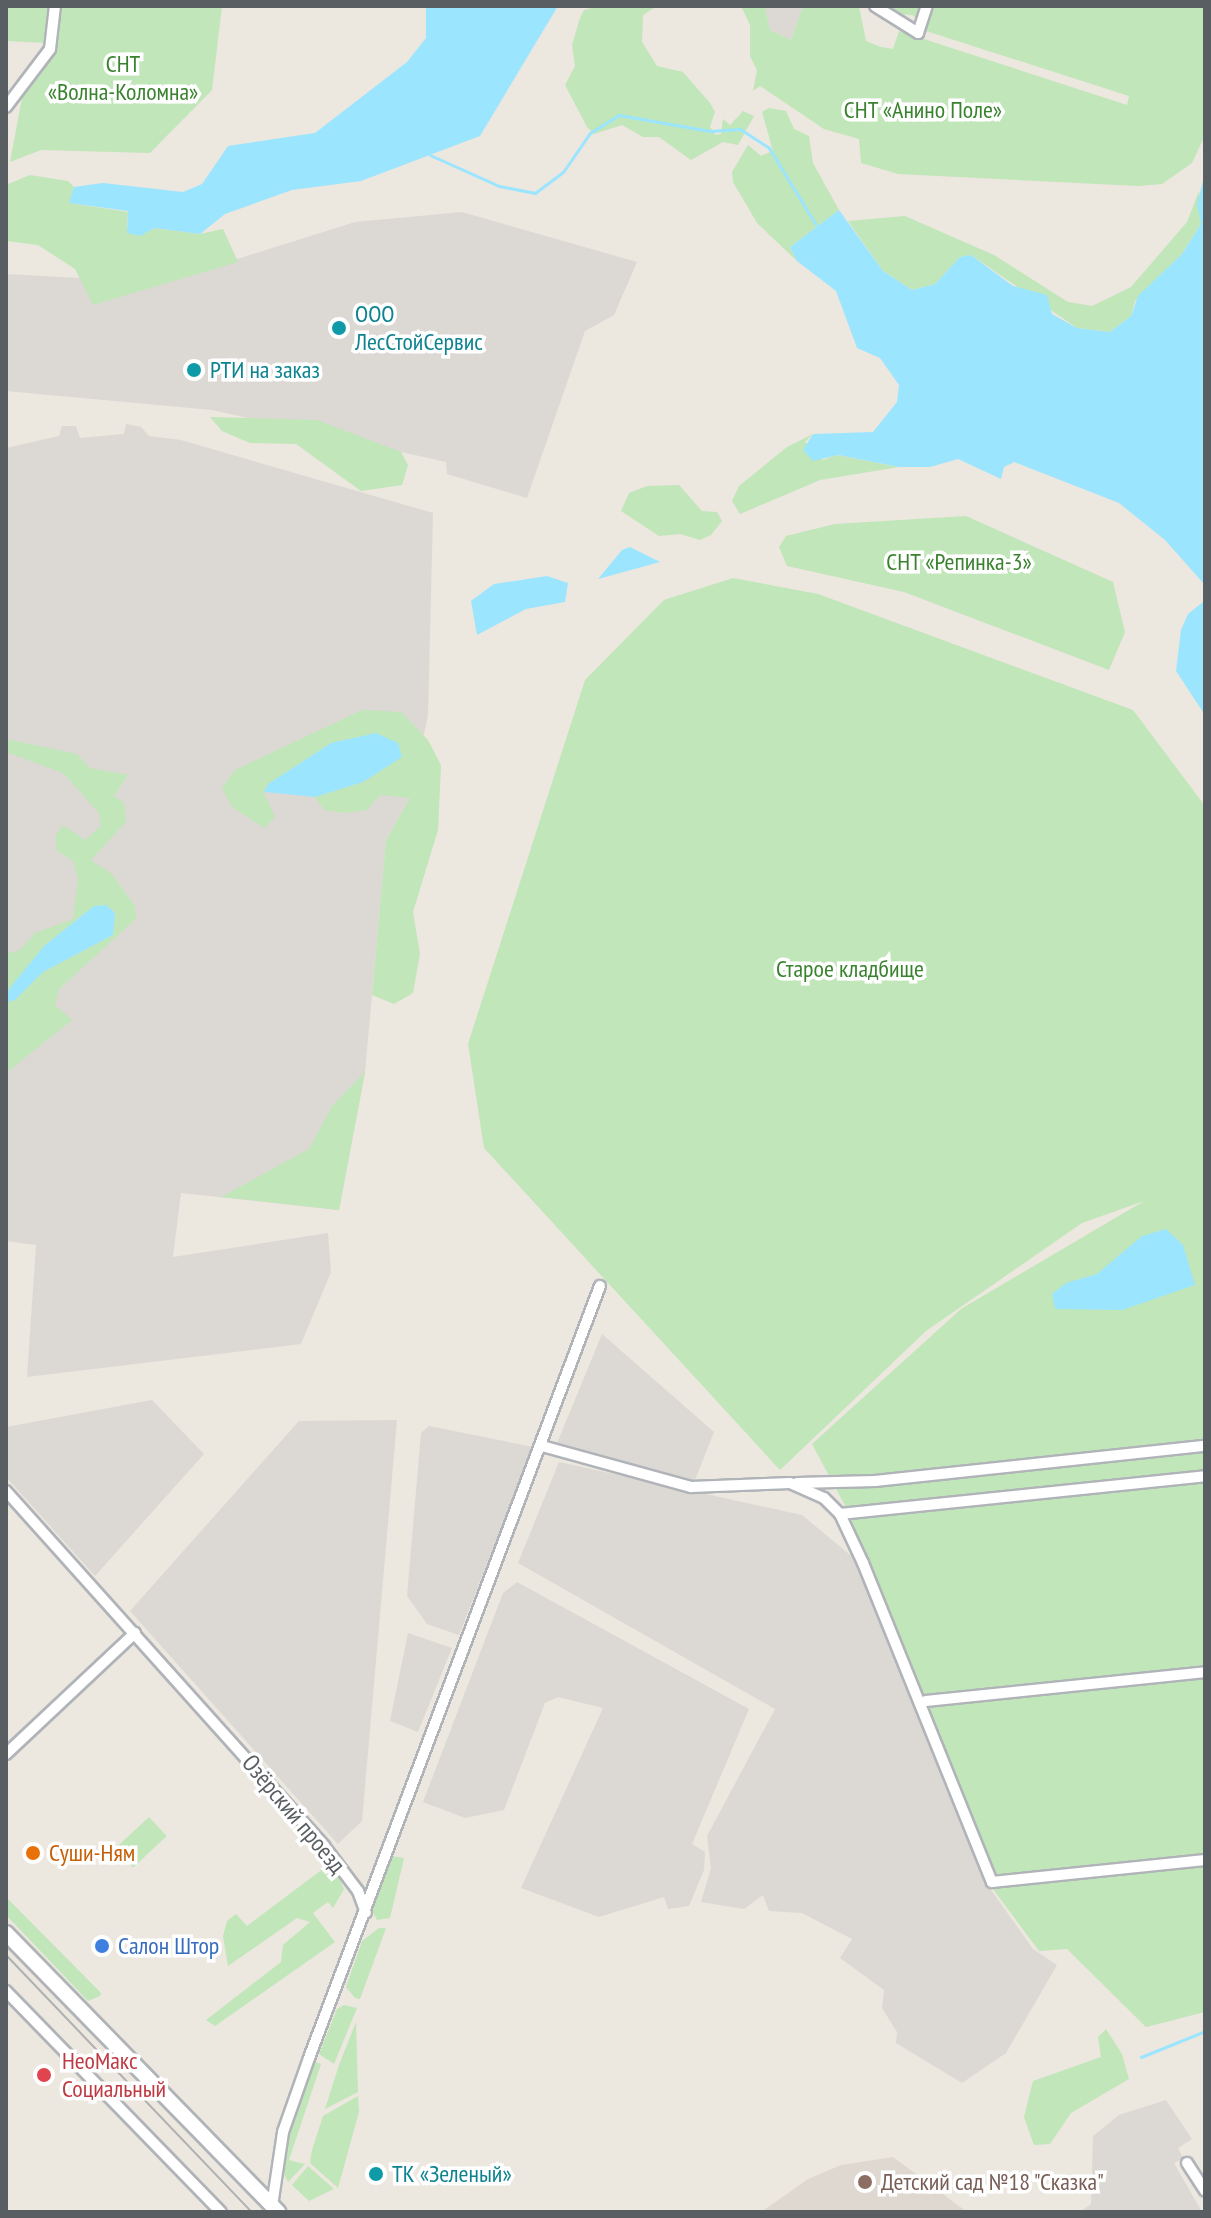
<!DOCTYPE html>
<meta charset="utf-8">
<style>
body{margin:0}
#map{position:relative;width:1211px;height:2218px;overflow:hidden;background:#ece7df;font-family:"PT Sans Narrow",sans-serif}
div>[style]{position:absolute}
[style*='--x']{left:calc(var(--x)*1px);top:calc(var(--y)*1px);width:calc(var(--w)*1px);rotate:calc(var(--a)*1deg)}
.industrial>*{inset:0;background:#dcd9d4}
.education>*{inset:0;background:#dfd8d0}
.green>*{inset:0;background:#c1e6b9;transform-origin:0 0}
.water>*{inset:0;background:#9ce5ff}
.stream>*{height:3px;margin:-1.5px;padding:0 1.5px;transform-origin:1.5px;border-radius:1.5px;background:#9ce5ff}
.roads{filter:drop-shadow(2px 0 #b0b4b8) drop-shadow(-2px 0 #b0b4b8) drop-shadow(0 2px #b0b4b8) drop-shadow(0 -2px #b0b4b8)}
.minor>*{height:10px;margin:-5px;padding:0 5px;transform-origin:5px;border-radius:5px;background:#fff}
.secondary>*{height:14px;margin:-7px;padding:0 7px;transform-origin:7px;border-radius:7px;background:#fff}
.tram>*{height:2px;margin:-1px;padding:0 1px;transform-origin:1px;border-radius:1px;background:#afb0b1}
.dots>*{width:22px;height:22px;translate:-50% -50%;box-sizing:border-box;border:4px solid #fff;border-radius:50%}
span{translate:-50% -50%;white-space:nowrap;text-align:center;line-height:1.15;-webkit-text-stroke:7px #fff;paint-order:stroke}
.park-label{font-size:24px;color:#39822e}
.culture-label{font-size:24px;color:#0d838f}
.left{translate:0 -50%;text-align:left}
.street-label{font-size:24px;color:#585e61}
.food-label{font-size:24px;color:#c56008}
.shop-label{font-size:24px;color:#366cbe}
.health-label{font-size:24px;color:#be3a42}
.education-label{font-size:24px;color:#785e54}
.frame{position:absolute;inset:0;border:8px solid #585e61;pointer-events:none}
</style>
<div id="map">
<div class="industrial">
<i style="clip-path:polygon(765px 6px,803px 6px,791px 40px,770px 30px)"></i>
<i style="clip-path:polygon(462px 212px,637px 262px,614px 315px,585px 331px,527px 498px,447px 474px,446px 462px,212px 410px,6px 391px,6px 274px,80px 278px,94px 304px,355px 222px)"></i>
<i style="clip-path:polygon(126px 424px,141px 427px,149px 436px,181px 440px,433px 513px,428px 715px,410px 798px,386px 840px,365px 1072px,339px 1210px,181px 1193px,173px 1257px,328px 1233px,331px 1272px,301px 1344px,27px 1377px,36px 1245px,6px 1241px,6px 448px,59px 436px,62px 426px,76px 426px,80px 438px,124px 434px)"></i>
<i style="clip-path:polygon(602px 1334px,714px 1432px,693px 1485px,555px 1448px)"></i>
<i style="clip-path:polygon(152px 1400px,204px 1454px,95px 1576px,6px 1477px,6px 1427px)"></i>
<i style="clip-path:polygon(397px 1420px,362px 1821px,338px 1844px,130px 1611px,299px 1421px)"></i>
<i style="clip-path:polygon(429px 1426px,533px 1447px,459px 1635px,427px 1624px,407px 1596px,421px 1433px)"></i>
<i style="clip-path:polygon(559px 1462px,802px 1515px,861px 1564px,984px 1880px,1033px 1949px,1057px 1965px,1006px 2053px,962px 2083px,896px 2043px,897px 2032px,882px 2008px,884px 1990px,840px 1958px,852px 1939px,802px 1913px,769px 1911px,763px 1895px,744px 1909px,701px 1902px,711px 1868px,707px 1836px,775px 1709px,518px 1563px)"></i>
<i style="clip-path:polygon(517px 1582px,749px 1709px,692px 1844px,705px 1852px,704px 1870px,689px 1906px,668px 1909px,664px 1897px,599px 1917px,521px 1888px,603px 1708px,558px 1697px,545px 1703px,504px 1810px,465px 1818px,423px 1802px,503px 1593px)"></i>
<i style="clip-path:polygon(408px 1633px,452px 1648px,418px 1732px,390px 1721px)"></i>
<i style="clip-path:polygon(1166px 2100px,1192px 2139px,1178px 2148px,1183px 2158px,1174px 2163px,1202px 2212px,1080px 2212px,1091px 2204px,1093px 2136px,1119px 2115px)"></i>
</div>
<div class="education">
<i style="clip-path:polygon(893px 2157px,967px 2212px,764px 2210px,808px 2179px,841px 2165px)"></i>
</div>
<div class="green">
<i style="clip-path:polygon(6px 6px,222px 6px,212px 90px,150px 153px,41px 150px,10px 162px,22px 98px,57px 49px,47px 43px,6px 41px)"></i>
<i style="clip-path:polygon(600px 6px,657px 6px,643px 15px,642px 42px,657px 66px,683px 72px,710px 103px,715px 112px,710px 127px,716px 135px,721px 134px,723px 119px,730px 125px,743px 111px,754px 116px,738px 145px,723px 142px,691px 160px,659px 137px,643px 137px,622px 125px,594px 134px,587px 127px,565px 85px,575px 66px,572px 45px,580px 18px,584px 10px)"></i>
<i style="clip-path:polygon(741px 6px,765px 6px,770px 30px,791px 40px,803px 6px,859px 6px,866px 41px,881px 47px,893px 49px,899px 31px,1127px 105px,1129px 96px,926px 31px,925px 24px,912px 15px,894px 14px,886px 6px,1205px 6px,1205px 135px,1192px 163px,1162px 184px,1138px 186px,898px 174px,861px 163px,859px 139px,824px 129px,760px 86px,753px 91px,757px 70px,750px 56px,750px 25px)"></i>
<i style="clip-path:polygon(769px 108px,786px 111px,794px 129px,809px 136px,813px 163px,839px 210px,790px 247px,797px 261px,757px 223px,733px 182px,732px 172px,748px 145px,761px 156px,773px 151px,762px 112px)"></i>
<i style="clip-path:polygon(30px 175px,68px 181px,74px 187px,70px 203px,128px 212px,127px 227px,140px 235px,155px 228px,200px 234px,223px 229px,238px 262px,93px 305px,75px 269px,38px 245px,6px 241px,6px 185px)"></i>
<i style="clip-path:polygon(1199px 191px,1201px 224px,1182px 254px,1135px 301px,1131px 316px,1110px 332px,1077px 328px,971px 255px,960px 257px,935px 284px,912px 290px,883px 271px,848px 221px,905px 216px,994px 255px,1068px 302px,1092px 306px,1131px 287px,1187px 222px)"></i>
<i style="clip-path:polygon(210px 417px,317px 420px,401px 452px,408px 465px,402px 485px,361px 491px,296px 444px,250px 443px,222px 431px)"></i>
<i style="clip-path:polygon(813px 434px,805px 442px,823px 460px,837px 455px,899px 467px,820px 480px,740px 514px,732px 501px,739px 486px,787px 447px)"></i>
<i style="clip-path:polygon(679px 485px,702px 511px,717px 512px,722px 521px,711px 535px,700px 540px,680px 534px,659px 536px,621px 511px,629px 493px,647px 486px)"></i>
<i style="clip-path:polygon(966px 516px,1113px 582px,1125px 632px,1109px 670px,904px 592px,787px 566px,779px 547px,786px 536px,835px 524px)"></i>
<i style="clip-path:polygon(733px 578px,818px 594px,1133px 710px,1205px 806px,1205px 2012px,1146px 2027px,1067px 1949px,1039px 1951px,993px 1889px,849px 1513px,812px 1444px,961px 1309px,1144px 1201px,1082px 1223px,926px 1331px,780px 1470px,484px 1148px,468px 1044px,585px 680px,664px 600px)"></i>
<i style="clip-path:polygon(362px 710px,401px 712px,428px 740px,441px 765px,438px 830px,413px 912px,420px 954px,413px 993px,394px 1004px,372px 995px,386px 840px,410px 798px,380px 795px,367px 810px,345px 813px,324px 810px,315px 797px,363px 782px,402px 757px,362px 736px,331px 743px,268px 784px,264px 793px,275px 817px,264px 828px,232px 807px,222px 788px,235px 770px)"></i>
<i style="clip-path:polygon(6px 739px,77px 754px,90px 768px,128px 775px,114px 796px,124px 803px,126px 822px,91px 860px,112px 874px,135px 906px,136px 919px,59px 989px,55px 1005px,72px 1020px,6px 1073px,6px 1002px,15px 1000px,42px 972px,113px 935px,115px 913px,106px 905px,81px 916px,44px 946px,6px 994px,6px 954px,20px 950px,35px 933px,73px 919px,78px 879px,73px 861px,56px 850px,56px 835px,63px 825px,85px 840px,101px 826px,99px 813px,63px 773px,6px 752px)"></i>
<i style="clip-path:polygon(365px 1072px,339px 1210px,221px 1197px,309px 1149px,332px 1106px)"></i>
<i style="left:149px;top:1817px;width:26px;height:46px;rotate:47deg"></i>
<i style="clip-path:polygon(392px 1856px,404px 1858px,390px 1918px,377px 1920px,372px 1911px)"></i>
<i style="clip-path:polygon(324px 1868px,338px 1875px,344px 1889px,333px 1908px,328px 1902px,313px 1913px,335px 1942px,215px 2026px,206px 2020px,281px 1962px,283px 1945px,310px 1922px,297px 1918px,228px 1966px,223px 1936px,227px 1921px,236px 1914px,247px 1926px)"></i>
<i style="clip-path:polygon(6px 1897px,101px 1993px,100px 1996px,88px 2001px,6px 1915px)"></i>
<i style="clip-path:polygon(379px 1928px,386px 1928px,360px 1999px,355px 1998px,346px 1987px,362px 1941px)"></i>
<i style="clip-path:polygon(344px 2005px,357px 2008px,334px 2064px,319px 2054px,337px 2009px)"></i>
<i style="clip-path:polygon(356px 2022px,358px 2092px,325px 2109px,339px 2065px)"></i>
<i style="clip-path:polygon(1106px 2029px,1122px 2054px,1129px 2079px,1071px 2113px,1050px 2144px,1034px 2145px,1024px 2117px,1033px 2081px,1101px 2057px,1098px 2037px)"></i>
<i style="clip-path:polygon(315px 2062px,321px 2064px,289px 2160px,305px 2164px,288px 2182px,284px 2174px,289px 2135px)"></i>
<i style="clip-path:polygon(358px 2096px,359px 2112px,338px 2188px,310px 2163px,312px 2150px,323px 2116px)"></i>
<i style="clip-path:polygon(308px 2166px,334px 2189px,309px 2201px,292px 2185px)"></i>
</div>
<div class="water">
<i style="clip-path:polygon(426px 6px,558px 6px,480px 136px,361px 181px,292px 190px,225px 214px,200px 234px,155px 228px,140px 236px,127px 233px,128px 211px,69px 203px,74px 187px,103px 183px,183px 192px,202px 184px,228px 146px,315px 133px,407px 62px,426px 38px)"></i>
<i style="clip-path:polygon(1205px 173px,1205px 715px,1176px 671px,1181px 630px,1188px 614px,1203px 602px,1204px 584px,1165px 540px,1119px 503px,1014px 462px,1004px 467px,1001px 479px,958px 459px,930px 467px,899px 467px,838px 455px,813px 461px,803px 450px,813px 434px,873px 432px,897px 402px,899px 385px,880px 358px,857px 348px,836px 291px,797px 261px,790px 247px,839px 210px,883px 271px,912px 290px,935px 284px,960px 257px,971px 255px,1013px 286px,1047px 295px,1052px 314px,1077px 328px,1110px 332px,1131px 316px,1138px 296px,1182px 254px,1201px 224px,1197px 204px)"></i>
<i style="clip-path:polygon(630px 547px,660px 562px,598px 579px,622px 550px)"></i>
<i style="clip-path:polygon(547px 576px,568px 583px,565px 602px,526px 609px,477px 635px,471px 601px,494px 584px)"></i>
<i style="clip-path:polygon(376px 733px,398px 743px,402px 757px,363px 782px,315px 797px,264px 792px,268px 784px,331px 743px)"></i>
<i style="clip-path:polygon(106px 905px,115px 913px,113px 935px,43px 972px,15px 1000px,6px 1002px,9px 989px,44px 946px,94px 906px)"></i>
<i style="clip-path:polygon(1166px 1229px,1183px 1245px,1195px 1285px,1122px 1310px,1055px 1309px,1052px 1294px,1066px 1283px,1097px 1274px,1142px 1236px)"></i>
</div>
<div class="stream">
<i style="--x:430;--y:155;--w:76;--a:24.2"></i>
<i style="--x:499;--y:186;--w:37;--a:11"></i>
<i style="--x:535;--y:193;--w:35;--a:-37"></i>
<i style="--x:563;--y:172;--w:47;--a:-55.3"></i>
<i style="--x:590;--y:133;--w:34;--a:-32"></i>
<i style="--x:619;--y:115;--w:92;--a:10"></i>
<i style="--x:710;--y:131;--w:30;--a:-4"></i>
<i style="--x:740;--y:129;--w:35;--a:33"></i>
<i style="--x:769;--y:148;--w:90;--a:58.6"></i>
<i style="--x:1141;--y:2057;--w:69;--a:-22.1"></i>
</div>
<div class="roads">
<div class="minor">
<i style="--x:875;--y:6;--w:51;--a:32.1"></i>
<i style="--x:918;--y:33;--w:28;--a:-72"></i>
<i style="--x:6;--y:107;--w:73;--a:-52.8"></i>
<i style="--x:50;--y:49;--w:43;--a:-83.4"></i>
<i style="--x:542;--y:1446;--w:155;--a:15.4"></i>
<i style="--x:691;--y:1487;--w:99;--a:-2.3"></i>
<i style="--x:790;--y:1483;--w:37;--a:24"></i>
<i style="--x:824;--y:1498;--w:23;--a:45"></i>
<i style="--x:840;--y:1514;--w:54;--a:64.9"></i>
<i style="--x:863;--y:1563;--w:344;--a:68"></i>
<i style="--x:992;--y:1882;--w:214;--a:-5.9"></i>
<i style="--x:797;--y:1483;--w:78;--a:-1.5"></i>
<i style="--x:875;--y:1481;--w:332;--a:-6.1"></i>
<i style="--x:6;--y:1491;--w:477;--a:48.1"></i>
<i style="--x:324;--y:1846;--w:56;--a:52.9"></i>
<i style="--x:358;--y:1891;--w:23;--a:70"></i>
<i style="--x:840;--y:1514;--w:367;--a:-5.9"></i>
<i style="--x:926;--y:1701;--w:281;--a:-5.9"></i>
<i style="--x:6;--y:1754;--w:177;--a:-43.2"></i>
<i style="--x:6;--y:1991;--w:308;--a:45.8"></i>
<i style="--x:1187;--y:2163;--w:33;--a:57"></i>
<i style="--x:272;--y:2206;--w:75;--a:-81.5"></i>
<i style="--x:283;--y:2132;--w:78;--a:-70.6"></i>
<i style="--x:309;--y:2058;--w:825;--a:-69.35"></i>
</div>
<div class="secondary">
<i style="--x:6;--y:1933;--w:390;--a:45.7"></i>
</div>
</div>
<div class="tram">
<i style="--x:6;--y:1955;--w:356;--a:46.3"></i>
</div>
<div class="dots">
<i style="left:339px;top:328px;background:#0f9aa8"></i>
<i style="left:194px;top:370px;background:#0f9aa8"></i>
<i style="left:33px;top:1853px;background:#e8710a"></i>
<i style="left:102px;top:1946px;background:#3f7fe0"></i>
<i style="left:44px;top:2075px;background:#e0444e"></i>
<i style="left:376px;top:2174px;background:#0f9aa8"></i>
<i style="left:865px;top:2182px;background:#8d6e63"></i>
</div>
<div class="park-label">
<span style="left:123px;top:78px">СНТ<br>«Волна-Коломна»</span>
<span style="left:923px;top:110px">СНТ «Анино Поле»</span>
<span style="left:959px;top:562px">СНТ «Репинка-3»</span>
<span style="left:850px;top:969px">Старое кладбище</span>
</div>
<div class="culture-label">
<span class="left" style="left:355px;top:328px">ООО<br>ЛесСтойСервис</span>
<span class="left" style="left:210px;top:370px">РТИ на заказ</span>
<span class="left" style="left:392px;top:2174px">ТК «Зеленый»</span>
</div>
<div class="street-label">
<span style="left:294px;top:1814px;rotate:50deg">Озёрский проезд</span>
</div>
<div class="food-label">
<span class="left" style="left:49px;top:1853px">Суши-Ням</span>
</div>
<div class="shop-label">
<span class="left" style="left:118px;top:1946px">Салон Штор</span>
</div>
<div class="health-label">
<span class="left" style="left:62px;top:2075px">НеоМакс<br>Социальный</span>
</div>
<div class="education-label">
<span class="left" style="left:881px;top:2182px">Детский сад №18 "Сказка"</span>
</div>
<div class="frame"></div>
</div>
